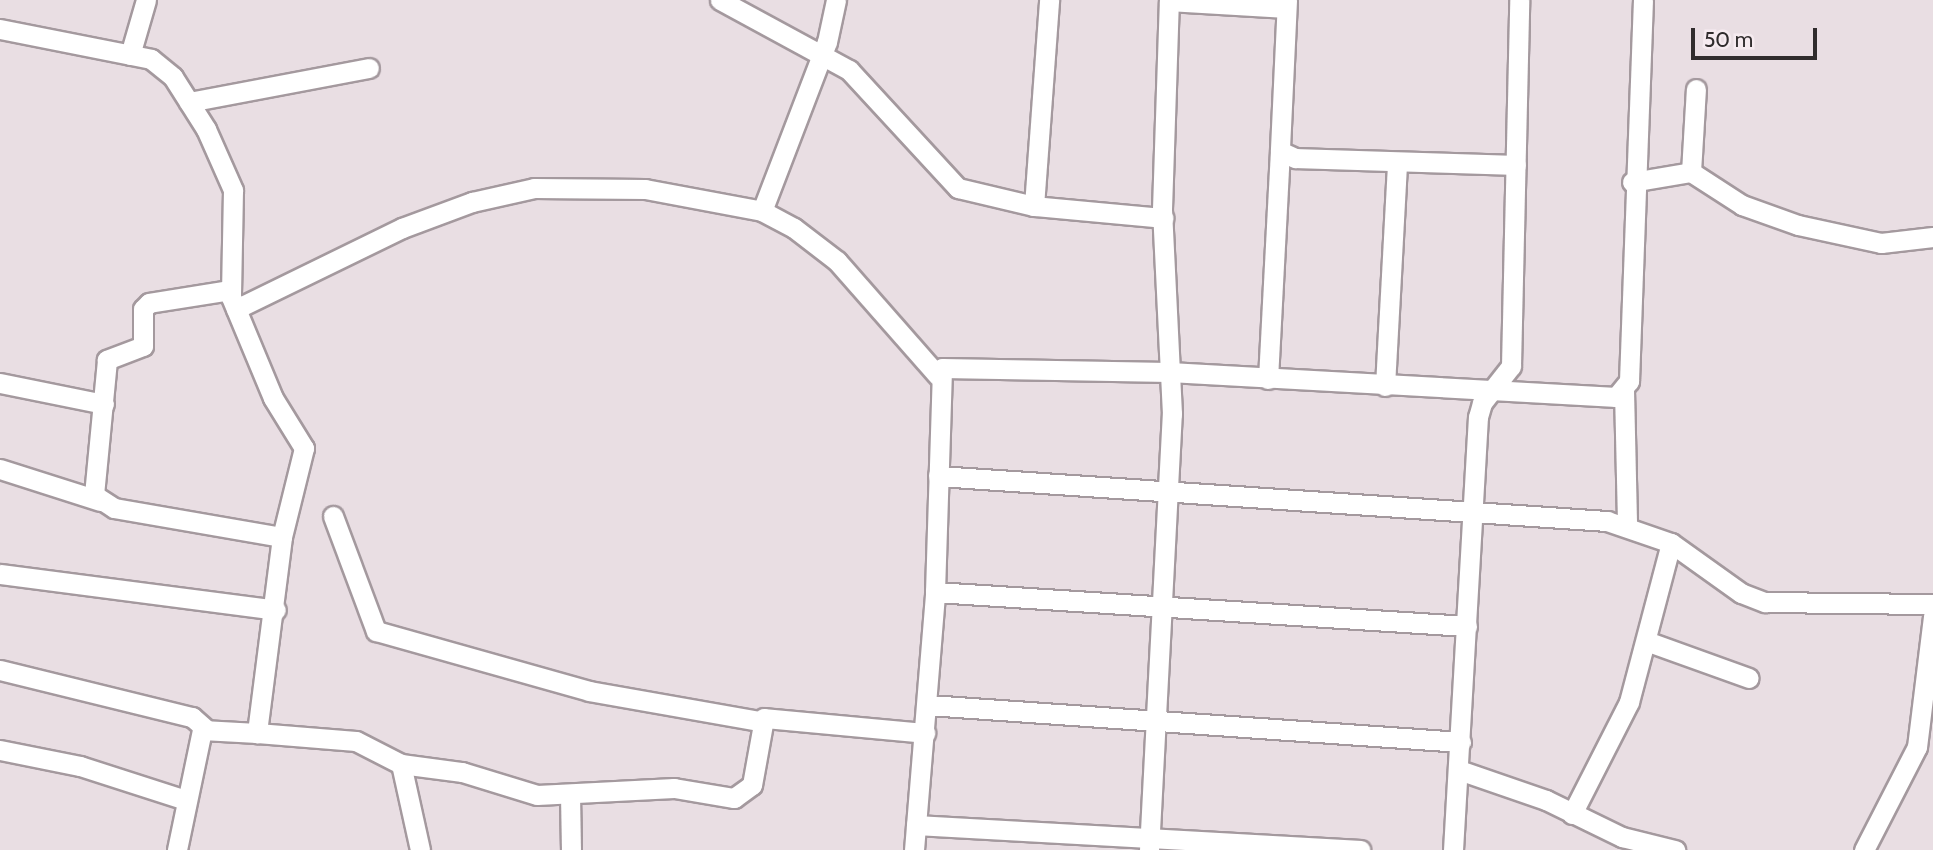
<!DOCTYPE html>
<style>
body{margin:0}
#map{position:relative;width:1933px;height:850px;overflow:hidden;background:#e9dee3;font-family:Cabin,sans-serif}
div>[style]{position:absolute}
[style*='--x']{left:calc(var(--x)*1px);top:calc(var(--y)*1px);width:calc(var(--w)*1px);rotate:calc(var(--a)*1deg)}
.roads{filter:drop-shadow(2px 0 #a4999e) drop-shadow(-2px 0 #a4999e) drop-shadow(0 2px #a4999e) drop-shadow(0 -2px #a4999e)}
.minor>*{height:19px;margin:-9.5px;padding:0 9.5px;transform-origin:9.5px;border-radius:9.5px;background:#fff}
span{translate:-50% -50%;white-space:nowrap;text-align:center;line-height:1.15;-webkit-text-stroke:7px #f6ebf0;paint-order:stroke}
.scale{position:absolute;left:1691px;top:28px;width:126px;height:32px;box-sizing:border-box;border:4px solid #302c2d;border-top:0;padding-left:9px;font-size:21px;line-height:24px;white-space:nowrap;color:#302c2d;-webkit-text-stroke:5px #f6ebf0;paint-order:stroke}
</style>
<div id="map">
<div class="roads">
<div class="minor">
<i style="--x:720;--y:0;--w:147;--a:28.5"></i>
<i style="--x:849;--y:70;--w:161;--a:47.3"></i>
<i style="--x:958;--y:188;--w:78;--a:13.3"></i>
<i style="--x:1034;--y:206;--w:130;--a:5.3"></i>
<i style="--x:1287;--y:0;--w:151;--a:92.7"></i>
<i style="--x:1280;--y:151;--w:17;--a:25"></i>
<i style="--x:1295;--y:158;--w:221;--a:1.8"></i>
<i style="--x:1169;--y:1;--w:117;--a:3.4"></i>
<i style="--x:0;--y:29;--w:154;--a:11.2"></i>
<i style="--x:151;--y:59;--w:28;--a:39"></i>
<i style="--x:173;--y:77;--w:62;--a:57.6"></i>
<i style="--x:206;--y:129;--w:67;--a:66.1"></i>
<i style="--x:233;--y:190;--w:107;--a:91.1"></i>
<i style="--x:231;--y:297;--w:109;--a:67.4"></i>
<i style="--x:273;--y:398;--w:59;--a:58.2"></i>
<i style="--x:304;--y:448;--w:92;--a:103.9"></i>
<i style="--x:282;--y:537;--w:198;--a:97.3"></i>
<i style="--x:257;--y:733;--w:55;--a:-176.9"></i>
<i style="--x:202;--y:730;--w:123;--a:101.8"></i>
<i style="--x:130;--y:55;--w:57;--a:-73.8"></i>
<i style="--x:189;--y:102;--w:183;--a:-10.7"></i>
<i style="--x:1691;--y:172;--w:61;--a:32.9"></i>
<i style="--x:1742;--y:205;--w:59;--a:19.7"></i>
<i style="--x:1798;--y:225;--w:85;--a:12.2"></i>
<i style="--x:1881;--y:243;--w:52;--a:-6.6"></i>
<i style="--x:1632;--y:182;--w:60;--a:-9.6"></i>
<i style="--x:1691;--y:172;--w:83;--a:-86.6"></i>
<i style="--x:1034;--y:206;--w:207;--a:-85.8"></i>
<i style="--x:762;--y:211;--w:181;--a:-69"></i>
<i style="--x:827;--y:42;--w:43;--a:-77.9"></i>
<i style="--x:230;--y:290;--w:82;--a:170.9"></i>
<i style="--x:149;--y:303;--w:8;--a:135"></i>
<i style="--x:143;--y:309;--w:37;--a:90"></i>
<i style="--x:143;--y:346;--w:39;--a:159"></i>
<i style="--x:107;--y:360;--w:136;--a:95.5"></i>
<i style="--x:94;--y:495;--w:24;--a:33"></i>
<i style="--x:114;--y:508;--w:170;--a:9.8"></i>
<i style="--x:236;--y:309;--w:185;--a:-26"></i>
<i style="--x:402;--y:228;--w:75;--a:-20.4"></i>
<i style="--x:472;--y:202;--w:64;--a:-12.7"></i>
<i style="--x:534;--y:188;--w:111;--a:0.5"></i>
<i style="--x:645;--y:189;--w:119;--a:10.6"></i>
<i style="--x:762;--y:211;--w:36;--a:28"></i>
<i style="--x:794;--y:228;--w:54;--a:37.5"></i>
<i style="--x:837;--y:261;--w:153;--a:48.7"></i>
<i style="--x:1268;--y:379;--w:228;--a:-87"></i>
<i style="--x:0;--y:383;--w:106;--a:11.4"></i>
<i style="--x:1385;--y:386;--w:224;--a:-86.9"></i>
<i style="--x:1624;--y:390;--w:134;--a:88.7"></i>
<i style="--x:0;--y:469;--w:105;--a:17.7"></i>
<i style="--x:938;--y:476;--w:671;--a:3.85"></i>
<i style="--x:1607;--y:521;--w:68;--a:19"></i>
<i style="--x:1671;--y:543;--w:86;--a:35.5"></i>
<i style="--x:1741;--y:593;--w:26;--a:21"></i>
<i style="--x:1765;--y:602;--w:168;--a:0.7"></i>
<i style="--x:333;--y:516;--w:123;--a:69.5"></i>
<i style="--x:376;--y:631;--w:221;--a:15.7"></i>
<i style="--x:589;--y:691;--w:174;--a:10"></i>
<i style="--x:0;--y:574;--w:278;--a:7.4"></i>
<i style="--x:935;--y:592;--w:533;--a:3.66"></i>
<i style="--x:1646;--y:641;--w:109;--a:19.8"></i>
<i style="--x:0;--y:670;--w:198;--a:13.8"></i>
<i style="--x:192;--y:717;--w:18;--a:41"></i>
<i style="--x:928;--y:705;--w:534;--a:3.97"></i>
<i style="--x:257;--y:733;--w:99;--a:4.6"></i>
<i style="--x:356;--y:741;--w:51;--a:27.1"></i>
<i style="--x:401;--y:764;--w:62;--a:7.5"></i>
<i style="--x:462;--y:772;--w:78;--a:17"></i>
<i style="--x:537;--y:795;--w:137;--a:-2.9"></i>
<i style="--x:674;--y:788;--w:61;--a:9.5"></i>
<i style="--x:734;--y:798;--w:22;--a:-36"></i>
<i style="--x:752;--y:785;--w:68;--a:-79.8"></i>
<i style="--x:764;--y:718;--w:162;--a:5.3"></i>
<i style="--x:0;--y:750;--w:82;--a:11.3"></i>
<i style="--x:80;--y:766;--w:111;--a:17.8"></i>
<i style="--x:401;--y:764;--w:88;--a:77.5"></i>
<i style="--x:1459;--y:770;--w:92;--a:19"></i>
<i style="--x:1546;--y:800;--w:85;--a:26"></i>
<i style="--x:1622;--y:837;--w:55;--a:13.8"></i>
<i style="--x:570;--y:794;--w:56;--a:89"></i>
<i style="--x:1572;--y:814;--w:126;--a:-63"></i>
<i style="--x:1629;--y:702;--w:164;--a:-75.2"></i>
<i style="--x:916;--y:825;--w:445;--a:3.2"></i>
<i style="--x:914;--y:850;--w:259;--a:-85.3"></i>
<i style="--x:935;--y:592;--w:224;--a:-88.2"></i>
<i style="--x:942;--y:368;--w:227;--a:1"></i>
<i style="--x:1169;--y:372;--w:448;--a:3.2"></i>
<i style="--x:1616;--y:397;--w:21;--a:-51"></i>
<i style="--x:1629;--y:381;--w:381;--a:-87.9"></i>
<i style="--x:1149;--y:850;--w:437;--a:-87"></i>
<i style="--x:1172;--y:414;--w:205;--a:-92.8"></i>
<i style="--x:1162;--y:209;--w:209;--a:-88.1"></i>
<i style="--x:1453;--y:850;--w:434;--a:-86.7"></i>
<i style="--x:1478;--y:417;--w:15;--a:-74"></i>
<i style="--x:1482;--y:403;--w:47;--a:-51.9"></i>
<i style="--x:1511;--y:366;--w:366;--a:-88.7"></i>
<i style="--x:1864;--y:850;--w:116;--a:-62.8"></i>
<i style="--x:1917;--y:747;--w:132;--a:-83"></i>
</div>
</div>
<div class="scale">50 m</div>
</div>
